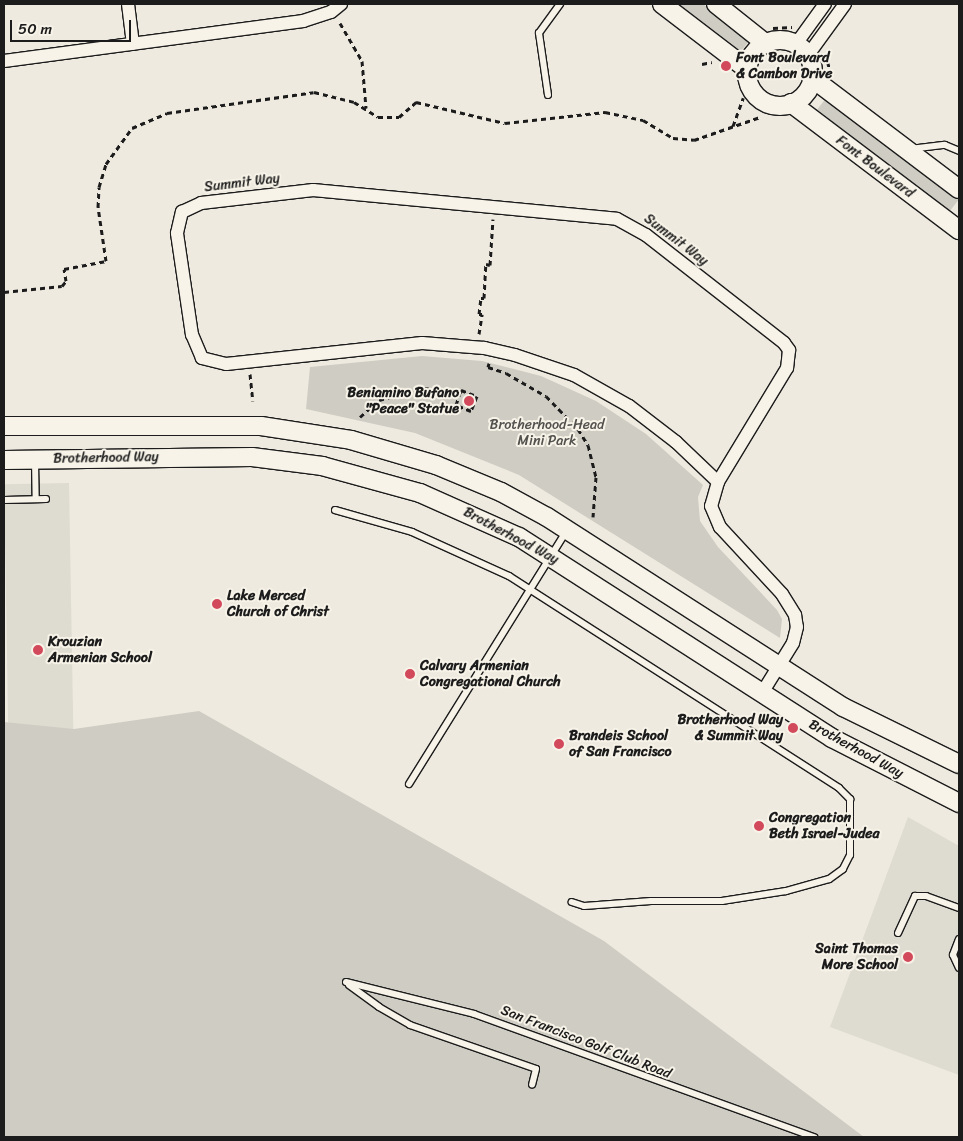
<!DOCTYPE html>
<style>
body{margin:0}
#map{position:relative;width:963px;height:1141px;overflow:hidden;background:#eeeae0;font-family:Sriracha,sans-serif}
div>[style]{position:absolute}
[style*='--x']{left:calc(var(--x)*1px);top:calc(var(--y)*1px);width:calc(var(--w)*1px);rotate:calc(var(--a)*1deg)}
.built>*{inset:0;background:#dedbd1;transform-origin:0 0}
.green>*{inset:0;background:#cfccc3;transform-origin:0 0}
.path>*{height:3px;margin-top:-1.5px;transform-origin:0;background:repeating-linear-gradient(90deg,#1c1c1c 0 5px,transparent 0 9px)}
.roads{filter:drop-shadow(1px 0 #1c1c1c) drop-shadow(-1px 0 #1c1c1c) drop-shadow(0 1px #1c1c1c) drop-shadow(0 -1px #1c1c1c)}
.lane>*{height:6px;margin:-3px;padding:0 3px;transform-origin:3px;border-radius:3px;background:#f7f3e8}
.street>*{height:12px;margin:-6px;padding:0 6px;transform-origin:6px;border-radius:6px;background:#f7f3e8}
.secondary>*{height:18px;margin:-9px;padding:0 9px;transform-origin:9px;border-radius:9px;background:#f7f3e8}
.secondary>.ring{margin:-9px;padding:0;box-sizing:content-box;background:none;border:18px solid #f7f3e8;border-radius:50%}
.dots>*{width:14px;height:14px;translate:-50% -50%;box-sizing:border-box;border:2px solid #f7f3e8;border-radius:50%}
span{translate:-50% -50%;white-space:nowrap;text-align:center;line-height:1.15;-webkit-text-stroke:4px #f7f3e8;paint-order:stroke}
.poi-label{font-size:14px;color:#1c1c1c;font-weight:700}
.left{translate:0 -50%;text-align:left}
.right{translate:-100% -50%;text-align:right}
.street-label{font-size:14px;color:#1c1c1c}
.park-label{font-size:14px;color:#52514e}
.frame{position:absolute;inset:0;border:5px solid #1c1c1c;pointer-events:none}
.scale{position:absolute;left:10px;top:20px;width:121px;height:22px;box-sizing:border-box;border:2px solid #1c1c1c;border-top:0;padding-left:6px;font-size:15px;line-height:18px;white-space:nowrap;color:#1c1c1c;-webkit-text-stroke:4px #f7f3e8;paint-order:stroke}
</style>
<div id="map">
<div class="built">
<i style="left:69px;top:483px;width:246px;height:65px;rotate:89deg"></i>
<i style="clip-path:polygon(908px 817px,959px 846px,959px 1075px,830px 1027px)"></i>
</div>
<div class="green">
<i style="clip-path:polygon(679px 4px,703px 4px,750px 40px,741px 51px)"></i>
<i style="left:827px;top:97px;width:167px;height:16px;rotate:38deg"></i>
<i style="clip-path:polygon(422px 356px,482px 361px,541px 376px,596px 401px,646px 434px,703px 485px,698px 497px,700px 521px,718px 547px,777px 610px,782px 619px,780px 638px,519px 475px,415px 433px,306px 409px,310px 367px)"></i>
<i style="clip-path:polygon(199px 711px,604px 941px,864px 1137px,4px 1137px,4px 722px,74px 729px)"></i>
</div>
<div class="path">
<i style="--x:340;--y:23;--w:44;--a:59.9"></i>
<i style="--x:362;--y:61;--w:47;--a:85.1"></i>
<i style="--x:773;--y:28;--w:19;--a:-3"></i>
<i style="--x:825;--y:53;--w:18;--a:74"></i>
<i style="--x:702;--y:64;--w:10;--a:-11"></i>
<i style="--x:733;--y:126;--w:30;--a:-70"></i>
<i style="--x:4;--y:292;--w:58;--a:-5.9"></i>
<i style="--x:62;--y:286;--w:6;--a:-51"></i>
<i style="--x:66;--y:281;--w:12;--a:-99"></i>
<i style="--x:64;--y:269;--w:43;--a:-10.8"></i>
<i style="--x:106;--y:261;--w:55;--a:-98.4"></i>
<i style="--x:98;--y:207;--w:20;--a:-87"></i>
<i style="--x:99;--y:187;--w:24;--a:-73"></i>
<i style="--x:106;--y:164;--w:44;--a:-54.2"></i>
<i style="--x:132;--y:128;--w:38;--a:-23"></i>
<i style="--x:167;--y:113;--w:148;--a:-8.1"></i>
<i style="--x:314;--y:92;--w:41;--a:14"></i>
<i style="--x:354;--y:102;--w:28;--a:32"></i>
<i style="--x:378;--y:117;--w:21;--a:0"></i>
<i style="--x:399;--y:117;--w:23;--a:-41"></i>
<i style="--x:416;--y:102;--w:91;--a:13.3"></i>
<i style="--x:505;--y:123;--w:101;--a:-6.3"></i>
<i style="--x:605;--y:112;--w:39;--a:12"></i>
<i style="--x:643;--y:120;--w:35;--a:31"></i>
<i style="--x:673;--y:138;--w:21;--a:5"></i>
<i style="--x:694;--y:140;--w:70;--a:-19.2"></i>
<i style="--x:479;--y:334;--w:20;--a:-81"></i>
<i style="--x:482;--y:314;--w:3;--a:180"></i>
<i style="--x:479;--y:314;--w:16;--a:-83"></i>
<i style="--x:481;--y:298;--w:3;--a:0"></i>
<i style="--x:484;--y:298;--w:34;--a:-87"></i>
<i style="--x:486;--y:264;--w:4;--a:14"></i>
<i style="--x:490;--y:265;--w:46;--a:-86.3"></i>
<i style="--x:489;--y:363;--w:4;--a:104"></i>
<i style="--x:488;--y:367;--w:19;--a:18"></i>
<i style="--x:506;--y:373;--w:46;--a:29.9"></i>
<i style="--x:546;--y:396;--w:46;--a:45.9"></i>
<i style="--x:578;--y:429;--w:19;--a:58"></i>
<i style="--x:588;--y:445;--w:33;--a:76"></i>
<i style="--x:596;--y:477;--w:40;--a:94.3"></i>
<i style="--x:250;--y:374;--w:27;--a:84"></i>
<i style="--x:360;--y:417;--w:25;--a:-42"></i>
<i style="--x:379;--y:400;--w:47;--a:-14.9"></i>
<i style="--x:424;--y:388;--w:36;--a:8"></i>
<i style="--x:460;--y:393;--w:3;--a:-72"></i>
<i style="--x:461;--y:390;--w:17;--a:21"></i>
<i style="--x:477;--y:396;--w:16;--a:112"></i>
<i style="--x:471;--y:411;--w:16;--a:-158"></i>
<i style="--x:456;--y:405;--w:13;--a:-72"></i>
</div>
<div class="roads">
<div class="lane">
<i style="--x:548;--y:95;--w:63;--a:-98.3"></i>
<i style="--x:539;--y:33;--w:36;--a:-54"></i>
<i style="--x:910;--y:149;--w:35;--a:-7"></i>
<i style="--x:945;--y:145;--w:15;--a:23"></i>
<i style="--x:35;--y:460;--w:39;--a:89"></i>
<i style="--x:4;--y:500;--w:42;--a:-1.4"></i>
<i style="--x:335;--y:510;--w:80;--a:15.9"></i>
<i style="--x:412;--y:532;--w:107;--a:24.4"></i>
<i style="--x:509;--y:576;--w:392;--a:32.7"></i>
<i style="--x:839;--y:788;--w:16;--a:45"></i>
<i style="--x:850;--y:799;--w:56;--a:90"></i>
<i style="--x:850;--y:855;--w:16;--a:117"></i>
<i style="--x:843;--y:869;--w:17;--a:144"></i>
<i style="--x:829;--y:879;--w:45;--a:164.4"></i>
<i style="--x:786;--y:891;--w:65;--a:171.1"></i>
<i style="--x:722;--y:901;--w:71;--a:180"></i>
<i style="--x:651;--y:901;--w:67;--a:175.7"></i>
<i style="--x:584;--y:906;--w:13;--a:-162"></i>
<i style="--x:409;--y:784;--w:299;--a:-58.1"></i>
<i style="--x:898;--y:933;--w:41;--a:-65.3"></i>
<i style="--x:915;--y:896;--w:11;--a:0"></i>
<i style="--x:926;--y:896;--w:35;--a:20"></i>
<i style="--x:959;--y:939;--w:17;--a:111"></i>
<i style="--x:953;--y:955;--w:14;--a:65"></i>
<i style="--x:346;--y:982;--w:132;--a:14"></i>
<i style="--x:474;--y:1014;--w:362;--a:19.9"></i>
<i style="--x:349;--y:985;--w:37;--a:36"></i>
<i style="--x:379;--y:1007;--w:36;--a:30"></i>
<i style="--x:410;--y:1025;--w:133;--a:19.2"></i>
<i style="--x:536;--y:1069;--w:16;--a:104"></i>
</div>
<div class="street">
<i style="--x:128;--y:4;--w:40;--a:82.9"></i>
<i style="--x:796;--y:44;--w:49;--a:-54.1"></i>
<i style="--x:808;--y:55;--w:63;--a:-54"></i>
<i style="--x:4;--y:61;--w:302;--a:-7.6"></i>
<i style="--x:303;--y:21;--w:29;--a:-18"></i>
<i style="--x:331;--y:12;--w:13;--a:-39"></i>
<i style="--x:718;--y:482;--w:58;--a:-136.4"></i>
<i style="--x:676;--y:442;--w:59;--a:-142.5"></i>
<i style="--x:629;--y:406;--w:63;--a:-150.6"></i>
<i style="--x:574;--y:375;--w:62;--a:-161.3"></i>
<i style="--x:515;--y:355;--w:32;--a:-167"></i>
<i style="--x:484;--y:348;--w:62;--a:-175.4"></i>
<i style="--x:422;--y:343;--w:197;--a:173.9"></i>
<i style="--x:226;--y:364;--w:25;--a:-166"></i>
<i style="--x:202;--y:358;--w:25;--a:-113"></i>
<i style="--x:192;--y:335;--w:103;--a:-98.4"></i>
<i style="--x:177;--y:233;--w:22;--a:-77"></i>
<i style="--x:182;--y:212;--w:21;--a:-25"></i>
<i style="--x:201;--y:203;--w:113;--a:-6.6"></i>
<i style="--x:313;--y:190;--w:305;--a:5.4"></i>
<i style="--x:617;--y:219;--w:33;--a:29"></i>
<i style="--x:646;--y:235;--w:175;--a:38"></i>
<i style="--x:784;--y:343;--w:9;--a:54"></i>
<i style="--x:789;--y:350;--w:18;--a:96"></i>
<i style="--x:787;--y:368;--w:133;--a:121.2"></i>
<i style="--x:718;--y:482;--w:25;--a:106"></i>
<i style="--x:711;--y:506;--w:23;--a:67"></i>
<i style="--x:720;--y:527;--w:91;--a:47.2"></i>
<i style="--x:782;--y:594;--w:25;--a:58"></i>
<i style="--x:795;--y:615;--w:12;--a:81"></i>
<i style="--x:797;--y:627;--w:16;--a:104"></i>
<i style="--x:793;--y:643;--w:59;--a:121.8"></i>
</div>
<div class="secondary">
<i style="--x:662;--y:4;--w:107;--a:37.4"></i>
<i style="--x:716;--y:4;--w:63;--a:38.5"></i>
<i class="ring" style="left:747px;top:40px;width:48px;height:48px"></i>
<i style="--x:812;--y:78;--w:184;--a:37.1"></i>
<i style="--x:791;--y:103;--w:211;--a:37.1"></i>
<i style="--x:4;--y:426;--w:257;--a:0"></i>
<i style="--x:261;--y:426;--w:91;--a:8.8"></i>
<i style="--x:351;--y:440;--w:89;--a:16.4"></i>
<i style="--x:436;--y:465;--w:70;--a:22.6"></i>
<i style="--x:501;--y:492;--w:52;--a:28.5"></i>
<i style="--x:547;--y:517;--w:352;--a:32.7"></i>
<i style="--x:843;--y:707;--w:129;--a:26.2"></i>
<i style="--x:4;--y:460;--w:248;--a:-0.7"></i>
<i style="--x:252;--y:457;--w:71;--a:7.3"></i>
<i style="--x:322;--y:466;--w:102;--a:15.4"></i>
<i style="--x:420;--y:493;--w:108;--a:24"></i>
<i style="--x:519;--y:537;--w:372;--a:32.7"></i>
<i style="--x:832;--y:738;--w:143;--a:27.1"></i>
</div>
</div>
<div class="dots">
<i style="left:726px;top:66px;background:#d1495b"></i>
<i style="left:469px;top:401px;background:#d1495b"></i>
<i style="left:217px;top:604px;background:#d1495b"></i>
<i style="left:38px;top:650px;background:#d1495b"></i>
<i style="left:410px;top:674px;background:#d1495b"></i>
<i style="left:793px;top:728px;background:#d1495b"></i>
<i style="left:559px;top:744px;background:#d1495b"></i>
<i style="left:759px;top:826px;background:#d1495b"></i>
<i style="left:908px;top:957px;background:#d1495b"></i>
</div>
<div class="poi-label">
<span class="left" style="left:736px;top:66px">Font Boulevard<br>&amp; Cambon Drive</span>
<span class="right" style="left:459px;top:401px">Beniamino Bufano<br>"Peace" Statue</span>
<span class="left" style="left:227px;top:604px">Lake Merced<br>Church of Christ</span>
<span class="left" style="left:48px;top:650px">Krouzian<br>Armenian School</span>
<span class="left" style="left:420px;top:674px">Calvary Armenian<br>Congregational Church</span>
<span class="right" style="left:783px;top:728px">Brotherhood Way<br>&amp; Summit Way</span>
<span class="left" style="left:569px;top:744px">Brandeis School<br>of San Francisco</span>
<span class="left" style="left:769px;top:826px">Congregation<br>Beth Israel-Judea</span>
<span class="right" style="left:898px;top:957px">Saint Thomas<br>More School</span>
</div>
<div class="street-label">
<span style="left:875px;top:167px;rotate:37deg">Font Boulevard</span>
<span style="left:242px;top:183px;rotate:-7deg">Summit Way</span>
<span style="left:676px;top:240px;rotate:37deg">Summit Way</span>
<span style="left:106px;top:458px;rotate:-1deg">Brotherhood Way</span>
<span style="left:511px;top:536px;rotate:28deg">Brotherhood Way</span>
<span style="left:856px;top:749px;rotate:29deg">Brotherhood Way</span>
<span style="left:586px;top:1042px;rotate:21deg">San Francisco Golf Club Road</span>
</div>
<div class="park-label">
<span style="left:547px;top:433px">Brotherhood-Head<br>Mini Park</span>
</div>
<div class="frame"></div>
<div class="scale">50 m</div>
</div>
